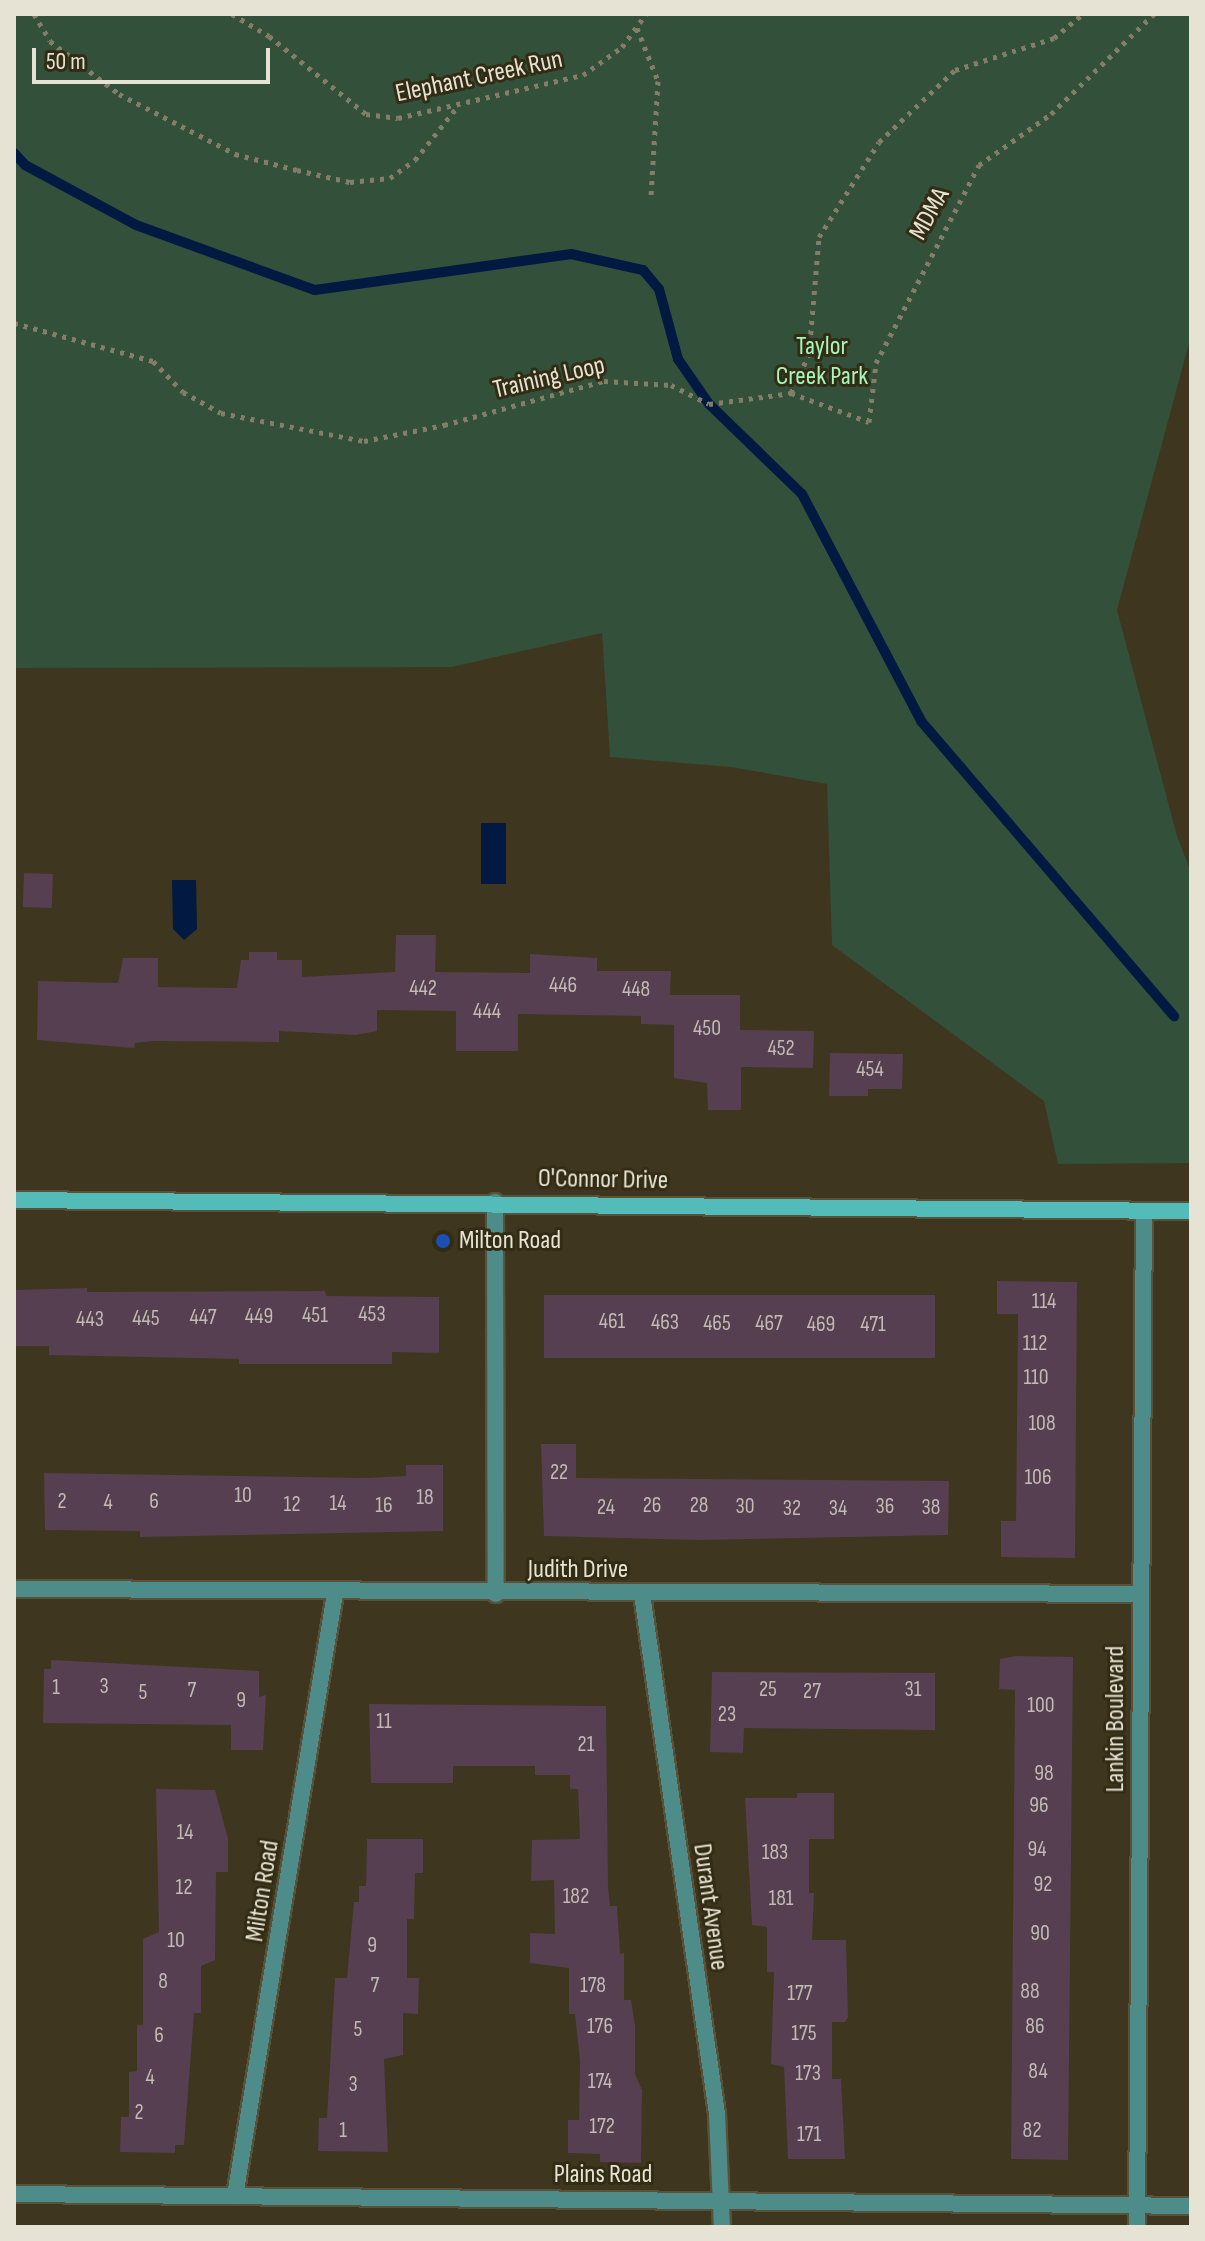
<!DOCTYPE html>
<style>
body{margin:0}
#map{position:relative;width:1205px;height:2241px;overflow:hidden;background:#3e361e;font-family:"Sofia Sans Condensed",sans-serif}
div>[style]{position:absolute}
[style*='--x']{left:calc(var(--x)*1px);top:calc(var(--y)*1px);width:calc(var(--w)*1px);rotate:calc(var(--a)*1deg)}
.green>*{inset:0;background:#32503a}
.water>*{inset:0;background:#021941;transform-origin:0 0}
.stream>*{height:10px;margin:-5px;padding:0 5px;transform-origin:5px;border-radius:5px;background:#021941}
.building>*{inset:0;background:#553f50;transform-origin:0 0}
.path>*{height:5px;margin-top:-2.5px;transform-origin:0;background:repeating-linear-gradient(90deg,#847e69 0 4px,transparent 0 10px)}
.roads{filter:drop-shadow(2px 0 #59523b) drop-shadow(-2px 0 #59523b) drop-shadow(0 2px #59523b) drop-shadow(0 -2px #59523b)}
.minor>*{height:16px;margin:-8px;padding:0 8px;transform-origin:8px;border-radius:8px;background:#4e8c89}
.secondary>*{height:16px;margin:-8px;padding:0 8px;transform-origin:8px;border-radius:8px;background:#53bcb8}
.dots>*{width:22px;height:22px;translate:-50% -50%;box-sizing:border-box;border:4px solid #332c14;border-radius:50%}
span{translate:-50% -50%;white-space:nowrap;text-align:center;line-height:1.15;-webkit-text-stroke:6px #332c14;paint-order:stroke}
.number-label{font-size:22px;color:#c2bab3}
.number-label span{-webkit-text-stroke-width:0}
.street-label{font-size:26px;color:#e7e3d4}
.park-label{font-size:26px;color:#a6f6bb}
.poi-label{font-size:26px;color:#e7e3d4}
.left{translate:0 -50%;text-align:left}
.frame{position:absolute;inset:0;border:16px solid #e7e3d4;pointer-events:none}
.scale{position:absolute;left:32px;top:48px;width:238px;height:36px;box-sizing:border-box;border:4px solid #e7e3d4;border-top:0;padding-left:10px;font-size:24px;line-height:28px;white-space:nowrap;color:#e7e3d4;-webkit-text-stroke:6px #332c14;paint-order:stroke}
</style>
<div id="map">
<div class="green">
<i style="clip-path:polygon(14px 14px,1191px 14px,1191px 336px,1117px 610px,1177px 836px,1191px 872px,1191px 1163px,1058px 1164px,1044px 1101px,832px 945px,827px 784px,731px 767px,610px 757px,602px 633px,452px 667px,14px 668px)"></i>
</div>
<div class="water">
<i style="left:481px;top:823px;width:25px;height:61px"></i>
<i style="clip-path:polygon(172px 880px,196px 880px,197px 929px,184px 940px,173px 929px)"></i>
</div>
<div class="stream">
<i style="--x:14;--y:153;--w:16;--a:47"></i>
<i style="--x:25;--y:165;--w:126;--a:28.4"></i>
<i style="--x:136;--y:225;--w:190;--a:20"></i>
<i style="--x:315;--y:290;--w:259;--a:-8"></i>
<i style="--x:571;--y:254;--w:74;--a:12.5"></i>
<i style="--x:643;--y:270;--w:25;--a:50"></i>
<i style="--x:659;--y:289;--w:73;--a:74.8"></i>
<i style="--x:678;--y:359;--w:55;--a:55.4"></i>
<i style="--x:709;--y:404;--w:129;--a:44.1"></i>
<i style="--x:802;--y:494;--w:256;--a:62.3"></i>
<i style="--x:921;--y:721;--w:389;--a:49.4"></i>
</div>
<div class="building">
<i style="left:24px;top:873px;width:29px;height:34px;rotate:2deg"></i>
<i style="clip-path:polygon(396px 935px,436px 935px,435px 972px,530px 973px,530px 954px,597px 958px,597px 971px,671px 971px,670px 995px,740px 995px,740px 1030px,814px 1031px,813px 1068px,741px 1067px,741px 1110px,708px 1110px,707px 1083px,674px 1078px,674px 1025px,641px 1024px,641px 1016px,518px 1014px,518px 1051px,456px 1051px,456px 1011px,377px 1010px,377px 1031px,356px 1035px,279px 1031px,279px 1042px,153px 1041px,135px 1043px,134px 1048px,37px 1040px,38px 981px,118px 983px,123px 958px,158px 958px,158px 987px,237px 988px,241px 960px,249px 960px,249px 952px,277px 952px,277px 960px,302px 960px,302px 977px,395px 972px)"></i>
<i style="clip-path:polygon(830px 1053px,903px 1054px,902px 1089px,868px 1089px,868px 1096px,829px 1096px)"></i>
<i style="clip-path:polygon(997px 1281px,1077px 1282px,1075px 1558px,1001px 1557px,1001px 1521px,1016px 1521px,1018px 1314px,997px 1314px)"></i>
<i style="clip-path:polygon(87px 1288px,87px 1292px,325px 1291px,326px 1296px,439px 1297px,439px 1353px,392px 1352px,392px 1364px,239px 1364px,239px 1359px,49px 1355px,49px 1346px,14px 1346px,14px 1290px)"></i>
<i style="left:544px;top:1295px;width:391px;height:63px"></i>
<i style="clip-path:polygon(541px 1444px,576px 1444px,576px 1478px,949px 1481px,948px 1535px,697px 1540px,544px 1536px)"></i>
<i style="clip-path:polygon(406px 1465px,443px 1465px,443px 1531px,140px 1537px,140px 1531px,45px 1530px,44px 1473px,366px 1478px,406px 1476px)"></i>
<i style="clip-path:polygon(1015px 1656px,1073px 1657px,1068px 2160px,1011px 2159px,1015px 1690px,999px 1689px,1000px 1659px)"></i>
<i style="clip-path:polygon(51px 1660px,259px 1671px,259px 1697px,266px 1695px,263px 1750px,231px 1750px,231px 1725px,43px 1723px,44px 1669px,51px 1669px)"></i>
<i style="clip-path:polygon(712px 1672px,935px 1673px,935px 1730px,744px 1728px,743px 1753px,710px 1752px)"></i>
<i style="clip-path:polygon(369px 1704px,606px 1706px,608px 1886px,610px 1906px,617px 1906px,620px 1954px,624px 1953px,624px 2000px,631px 2000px,635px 2026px,635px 2074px,642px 2090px,641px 2163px,600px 2162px,600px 2154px,568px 2153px,568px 2120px,579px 2120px,580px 2061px,575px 2014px,569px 2014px,569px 1968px,530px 1963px,530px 1933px,555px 1934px,554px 1880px,531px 1881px,532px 1840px,580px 1839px,578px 1789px,570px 1789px,570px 1775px,535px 1775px,535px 1766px,453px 1766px,453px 1783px,371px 1783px)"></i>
<i style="clip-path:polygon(156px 1789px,215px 1790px,228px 1839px,228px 1872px,216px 1872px,215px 1960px,201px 1966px,201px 2013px,194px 2013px,184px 2145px,175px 2145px,175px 2153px,120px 2152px,121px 2117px,129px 2117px,129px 2072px,137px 2071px,137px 2025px,143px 2025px,143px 1939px,159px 1932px)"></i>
<i style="clip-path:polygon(797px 1793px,834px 1793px,834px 1839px,809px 1839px,809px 1893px,814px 1893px,812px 1940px,846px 1940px,848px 2017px,845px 2022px,832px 2022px,832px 2079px,841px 2079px,845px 2159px,788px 2159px,784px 2067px,771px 2064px,774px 1972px,767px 1972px,767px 1927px,752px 1925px,745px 1798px,797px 1798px)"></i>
<i style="clip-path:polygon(367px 1839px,423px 1839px,423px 1873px,415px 1873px,414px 1919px,407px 1919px,407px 1978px,419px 1978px,418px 2014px,403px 2013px,403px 2055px,384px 2059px,388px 2152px,318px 2151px,319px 2118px,327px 2118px,335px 1978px,347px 1978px,354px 1902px,359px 1902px,359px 1886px,366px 1886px)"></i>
</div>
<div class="path">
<i style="--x:34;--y:14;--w:31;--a:59"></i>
<i style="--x:50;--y:41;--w:87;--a:37.5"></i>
<i style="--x:119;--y:94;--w:131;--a:27.3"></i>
<i style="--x:235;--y:154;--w:64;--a:14.5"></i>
<i style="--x:297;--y:170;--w:54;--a:12.8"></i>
<i style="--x:350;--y:182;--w:40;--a:-5.7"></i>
<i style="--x:390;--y:178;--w:31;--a:-36"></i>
<i style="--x:415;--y:160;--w:69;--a:-51.5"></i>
<i style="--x:232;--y:14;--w:43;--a:30.7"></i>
<i style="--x:269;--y:36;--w:124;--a:38.8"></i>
<i style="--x:366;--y:114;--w:32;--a:7"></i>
<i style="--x:398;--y:118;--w:190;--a:-13.1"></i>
<i style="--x:583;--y:75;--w:48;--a:-35.7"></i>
<i style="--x:622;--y:47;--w:41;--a:-54"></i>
<i style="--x:637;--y:28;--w:57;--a:68.4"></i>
<i style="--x:658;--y:81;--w:115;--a:93.5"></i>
<i style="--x:14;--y:323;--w:144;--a:15.3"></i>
<i style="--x:153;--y:361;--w:43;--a:45.9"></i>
<i style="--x:183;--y:392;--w:43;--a:28.9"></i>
<i style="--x:221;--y:413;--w:146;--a:11.1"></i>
<i style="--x:364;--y:441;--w:82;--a:-11.3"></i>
<i style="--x:444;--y:425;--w:166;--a:-15.4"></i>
<i style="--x:604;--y:381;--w:67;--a:3.4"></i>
<i style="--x:671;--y:385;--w:42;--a:26.6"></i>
<i style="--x:709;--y:404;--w:83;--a:-7.6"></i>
<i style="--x:791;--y:393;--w:43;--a:-65.2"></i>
<i style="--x:809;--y:354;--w:117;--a:-85.1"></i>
<i style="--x:819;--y:237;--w:112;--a:-57.7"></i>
<i style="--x:879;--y:142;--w:105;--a:-43.5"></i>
<i style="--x:955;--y:70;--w:104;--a:-17.9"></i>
<i style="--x:1054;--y:38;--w:38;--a:-40"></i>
<i style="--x:791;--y:393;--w:83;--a:20.4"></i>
<i style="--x:869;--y:422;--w:59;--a:-83.2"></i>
<i style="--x:876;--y:363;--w:223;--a:-62.5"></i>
<i style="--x:979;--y:165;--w:88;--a:-35.3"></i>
<i style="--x:1051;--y:114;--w:144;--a:-44.2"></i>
</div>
<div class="roads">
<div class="minor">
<i style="--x:495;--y:1202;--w:392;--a:89.9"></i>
<i style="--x:14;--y:1589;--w:1127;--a:0.25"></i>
<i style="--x:642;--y:1594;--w:525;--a:81.79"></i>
<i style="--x:717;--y:2114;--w:113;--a:87.5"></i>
<i style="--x:14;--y:2194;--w:1177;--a:0.58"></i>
<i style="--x:235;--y:2196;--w:611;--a:-80.58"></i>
<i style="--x:1137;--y:2227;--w:1016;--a:-89.61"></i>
</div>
<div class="secondary">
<i style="--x:14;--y:1200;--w:1177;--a:0.54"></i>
</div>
</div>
<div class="dots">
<i style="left:443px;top:1241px;background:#1a4fb4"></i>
</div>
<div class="number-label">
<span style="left:563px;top:986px">446</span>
<span style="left:423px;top:989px">442</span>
<span style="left:636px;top:990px">448</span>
<span style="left:487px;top:1012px">444</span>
<span style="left:707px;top:1029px">450</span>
<span style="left:781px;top:1049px">452</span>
<span style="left:870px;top:1070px">454</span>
<span style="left:1044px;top:1302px">114</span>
<span style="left:372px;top:1315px">453</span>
<span style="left:315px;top:1316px">451</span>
<span style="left:259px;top:1317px">449</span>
<span style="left:203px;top:1318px">447</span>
<span style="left:146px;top:1319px">445</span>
<span style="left:90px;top:1320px">443</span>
<span style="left:612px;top:1322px">461</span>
<span style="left:665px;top:1323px">463</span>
<span style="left:717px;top:1324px">465</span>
<span style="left:769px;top:1324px">467</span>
<span style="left:821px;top:1325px">469</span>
<span style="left:873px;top:1325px">471</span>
<span style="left:1035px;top:1344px">112</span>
<span style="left:1036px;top:1378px">110</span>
<span style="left:1042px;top:1424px">108</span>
<span style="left:559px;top:1473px">22</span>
<span style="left:1038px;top:1478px">106</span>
<span style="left:243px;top:1496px">10</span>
<span style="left:425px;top:1498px">18</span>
<span style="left:62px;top:1502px">2</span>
<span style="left:154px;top:1502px">6</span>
<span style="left:108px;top:1503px">4</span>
<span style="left:338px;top:1504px">14</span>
<span style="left:292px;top:1505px">12</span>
<span style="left:384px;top:1506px">16</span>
<span style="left:652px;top:1506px">26</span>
<span style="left:699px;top:1506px">28</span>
<span style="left:745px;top:1507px">30</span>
<span style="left:885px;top:1507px">36</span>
<span style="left:606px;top:1508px">24</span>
<span style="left:931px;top:1508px">38</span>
<span style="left:792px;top:1509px">32</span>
<span style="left:838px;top:1509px">34</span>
<span style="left:104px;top:1687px">3</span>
<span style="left:56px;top:1688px">1</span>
<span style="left:768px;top:1690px">25</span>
<span style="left:913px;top:1690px">31</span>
<span style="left:192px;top:1691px">7</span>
<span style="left:812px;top:1692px">27</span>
<span style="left:143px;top:1693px">5</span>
<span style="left:241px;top:1701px">9</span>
<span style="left:1041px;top:1706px">100</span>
<span style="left:727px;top:1715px">23</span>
<span style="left:384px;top:1722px">11</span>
<span style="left:586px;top:1745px">21</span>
<span style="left:1044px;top:1774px">98</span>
<span style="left:1039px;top:1806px">96</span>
<span style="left:185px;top:1833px">14</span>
<span style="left:1037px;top:1850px">94</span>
<span style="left:775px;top:1853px">183</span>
<span style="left:1043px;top:1885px">92</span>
<span style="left:184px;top:1888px">12</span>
<span style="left:576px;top:1897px">182</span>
<span style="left:781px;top:1899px">181</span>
<span style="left:1040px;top:1934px">90</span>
<span style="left:176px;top:1941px">10</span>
<span style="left:372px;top:1946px">9</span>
<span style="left:163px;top:1982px">8</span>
<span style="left:375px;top:1986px">7</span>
<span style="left:593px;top:1986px">178</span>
<span style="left:1030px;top:1992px">88</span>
<span style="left:800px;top:1994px">177</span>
<span style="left:600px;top:2027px">176</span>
<span style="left:1035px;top:2027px">86</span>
<span style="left:358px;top:2030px">5</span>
<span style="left:804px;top:2034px">175</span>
<span style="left:159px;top:2036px">6</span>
<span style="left:1038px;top:2072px">84</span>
<span style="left:808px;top:2074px">173</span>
<span style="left:150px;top:2078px">4</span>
<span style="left:600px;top:2082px">174</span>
<span style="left:353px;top:2085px">3</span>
<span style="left:139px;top:2113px">2</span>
<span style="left:602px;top:2127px">172</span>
<span style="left:343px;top:2131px">1</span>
<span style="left:1032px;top:2131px">82</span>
<span style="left:809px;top:2135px">171</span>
</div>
<div class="street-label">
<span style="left:479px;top:77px;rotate:-12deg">Elephant Creek Run</span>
<span style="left:930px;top:214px;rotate:-61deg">MDMA</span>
<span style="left:549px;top:378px;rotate:-13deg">Training Loop</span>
<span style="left:603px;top:1180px;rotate:1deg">O'Connor Drive</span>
<span style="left:578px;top:1570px">Judith Drive</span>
<span style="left:1116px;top:1719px;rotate:-90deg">Lankin Boulevard</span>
<span style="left:263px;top:1891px;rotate:-81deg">Milton Road</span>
<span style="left:710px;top:1907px;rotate:82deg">Durant Avenue</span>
<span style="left:603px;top:2175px">Plains Road</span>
</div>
<div class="park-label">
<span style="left:822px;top:362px">Taylor<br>Creek Park</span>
</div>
<div class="poi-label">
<span class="left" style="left:459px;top:1241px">Milton Road</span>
</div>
<div class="frame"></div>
<div class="scale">50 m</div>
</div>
